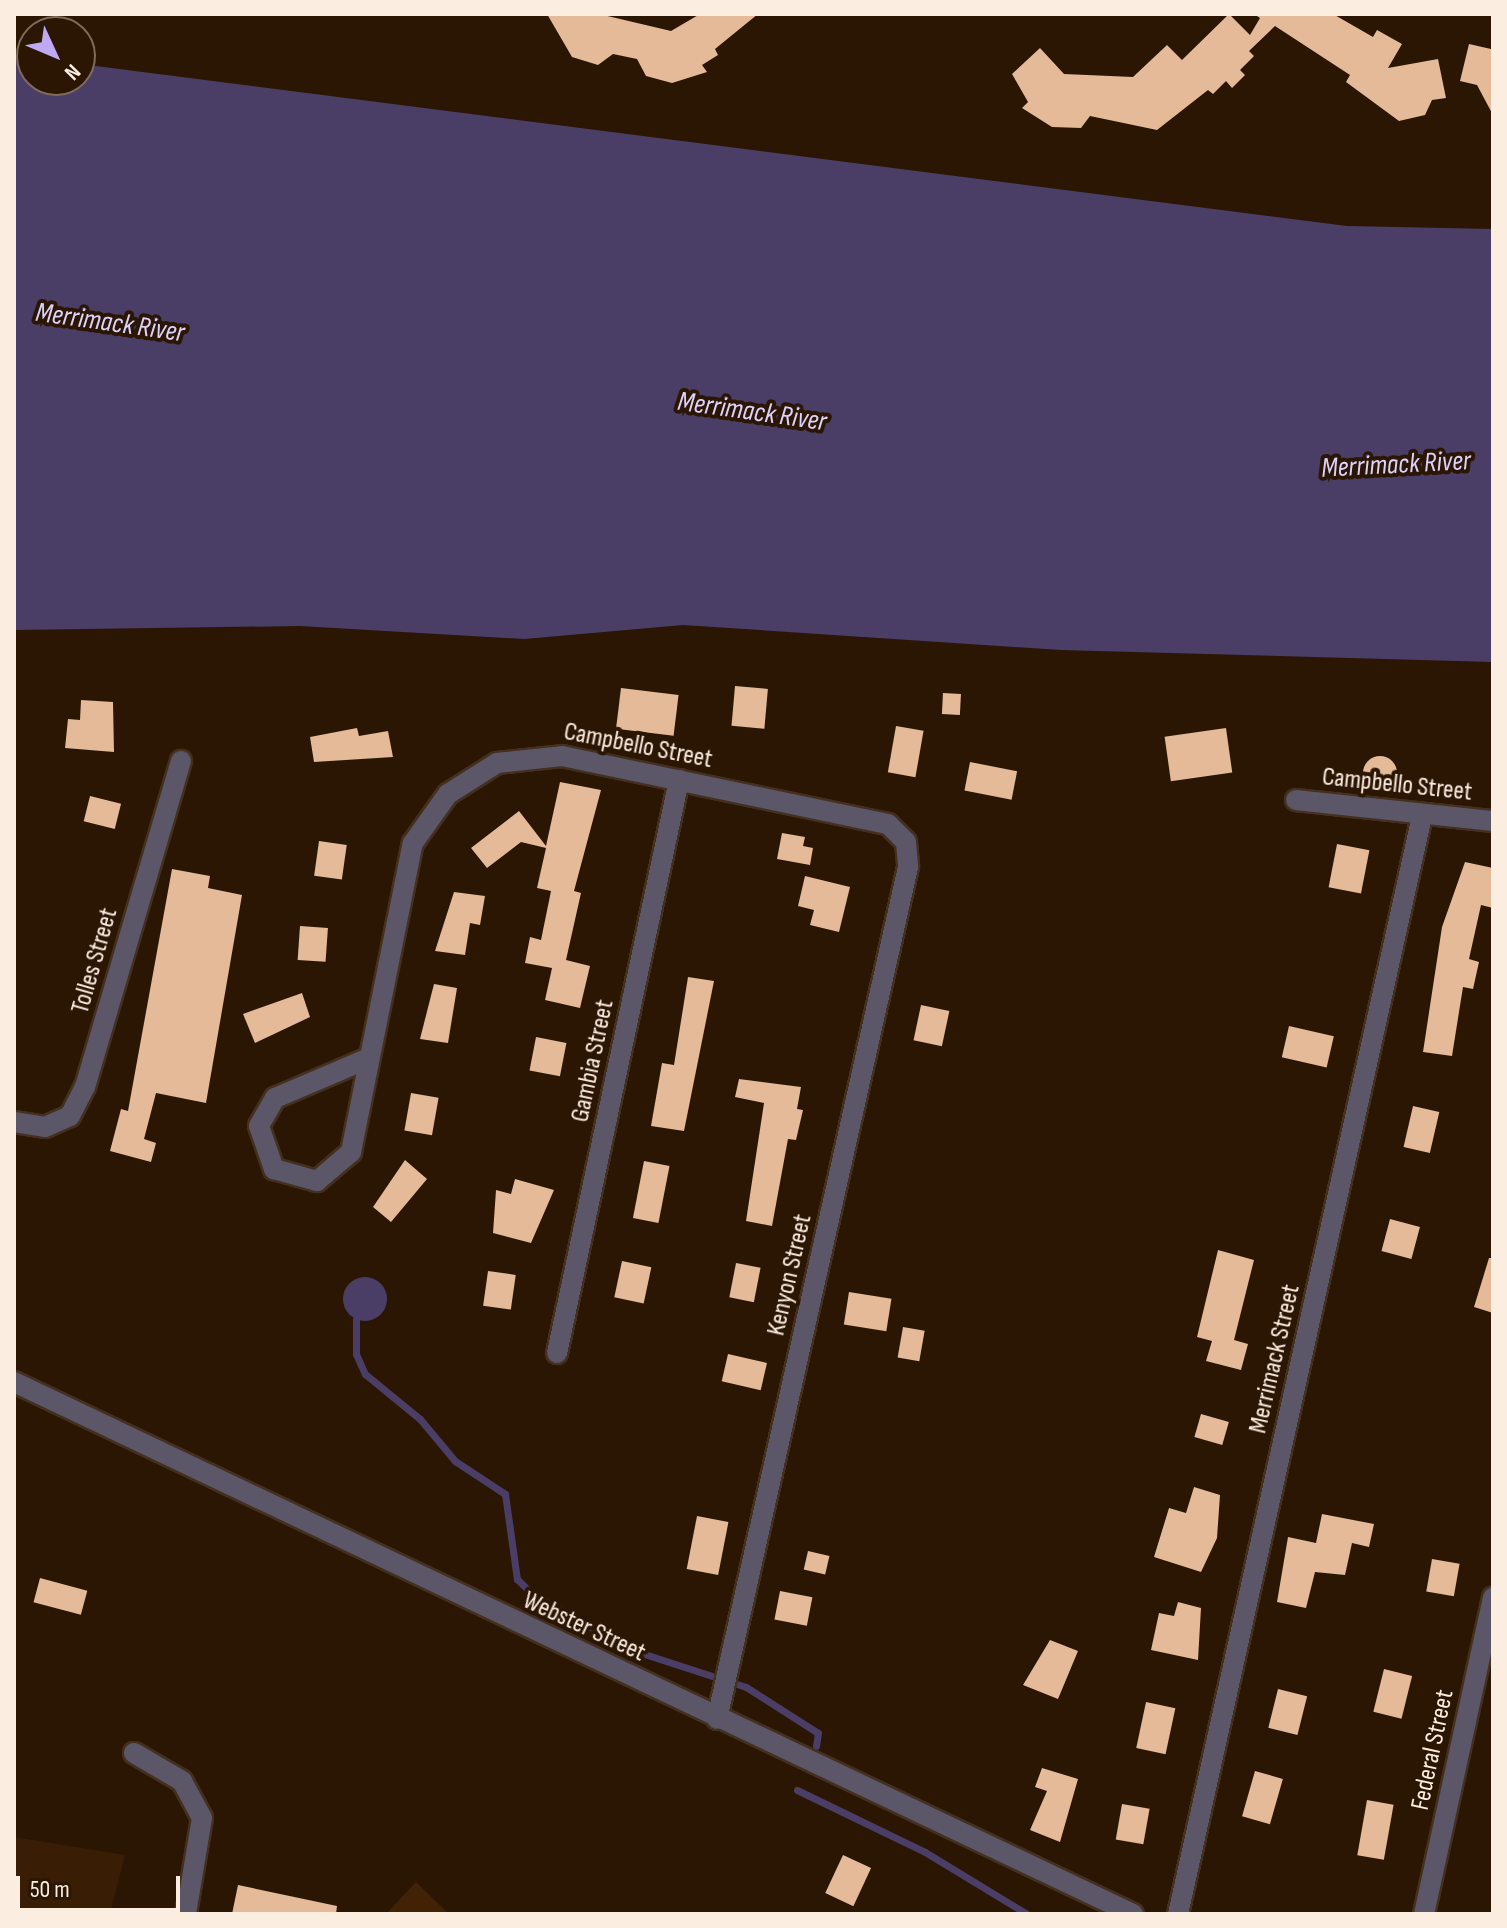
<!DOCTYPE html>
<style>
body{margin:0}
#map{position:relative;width:1507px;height:1928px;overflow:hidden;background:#2b1604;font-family:"Sofia Sans Condensed",sans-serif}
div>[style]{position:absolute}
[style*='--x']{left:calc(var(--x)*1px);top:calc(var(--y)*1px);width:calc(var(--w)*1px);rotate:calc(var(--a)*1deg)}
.built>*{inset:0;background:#391e05}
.green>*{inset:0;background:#412204}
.water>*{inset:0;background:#4b3e66}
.round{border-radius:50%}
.stream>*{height:7px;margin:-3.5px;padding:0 3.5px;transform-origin:3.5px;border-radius:3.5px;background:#4b3e66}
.building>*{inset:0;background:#e4ba98;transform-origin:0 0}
.roads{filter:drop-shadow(2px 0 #44301f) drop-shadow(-2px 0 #44301f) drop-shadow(0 2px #44301f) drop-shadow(0 -2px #44301f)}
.minor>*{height:20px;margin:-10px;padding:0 10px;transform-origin:10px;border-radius:10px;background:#5b5668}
span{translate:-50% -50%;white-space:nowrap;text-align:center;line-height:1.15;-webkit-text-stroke:8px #2b1604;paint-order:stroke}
.street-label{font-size:26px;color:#fcede1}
.water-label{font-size:28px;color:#ddd2fc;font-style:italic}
.frame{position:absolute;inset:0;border:16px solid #fcede1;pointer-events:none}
.north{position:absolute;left:16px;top:16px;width:80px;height:80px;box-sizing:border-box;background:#2b1604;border:2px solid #7f6c5c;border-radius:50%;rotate:134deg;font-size:22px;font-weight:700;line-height:32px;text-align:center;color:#fcede1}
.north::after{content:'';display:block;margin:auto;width:28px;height:36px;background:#bfa9f4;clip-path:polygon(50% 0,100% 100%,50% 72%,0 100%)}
.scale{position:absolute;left:16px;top:1876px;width:164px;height:36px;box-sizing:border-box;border:4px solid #fcede1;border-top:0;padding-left:10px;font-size:24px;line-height:28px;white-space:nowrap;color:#fcede1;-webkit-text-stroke:6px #2b1604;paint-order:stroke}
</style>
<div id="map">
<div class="built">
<i style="clip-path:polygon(14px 1837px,125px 1855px,110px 1914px,14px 1914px)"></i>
</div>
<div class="green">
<i style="clip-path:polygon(416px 1882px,449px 1914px,386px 1914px)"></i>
</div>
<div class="water">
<i style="clip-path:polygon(14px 55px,32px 58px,32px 80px,80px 80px,80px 64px,1347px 226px,1493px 229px,1493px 662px,1061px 650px,683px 625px,524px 639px,300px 626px,14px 630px)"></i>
<i class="round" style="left:343px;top:1277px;width:44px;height:44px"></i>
</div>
<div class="stream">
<i style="--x:356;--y:1319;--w:35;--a:90"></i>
<i style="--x:356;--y:1354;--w:22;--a:66"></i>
<i style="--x:365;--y:1374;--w:71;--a:39.3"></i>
<i style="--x:420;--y:1419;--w:55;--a:50.2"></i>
<i style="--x:455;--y:1461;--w:60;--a:33.4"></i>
<i style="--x:505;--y:1494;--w:86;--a:82"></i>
<i style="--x:517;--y:1579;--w:21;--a:45"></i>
<i style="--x:532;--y:1594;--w:112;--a:29.6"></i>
<i style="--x:629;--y:1649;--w:123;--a:18"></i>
<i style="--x:746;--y:1687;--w:85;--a:32.6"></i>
<i style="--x:818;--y:1733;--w:13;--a:99"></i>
<i style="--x:797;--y:1790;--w:142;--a:25.8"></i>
<i style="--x:925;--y:1852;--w:119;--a:31.3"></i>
</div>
<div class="building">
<i style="clip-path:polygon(547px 14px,599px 14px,671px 31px,700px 14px,758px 14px,715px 49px,718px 55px,702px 65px,707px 72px,672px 83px,646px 76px,637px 59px,613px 54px,598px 65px,572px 57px)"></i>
<i style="clip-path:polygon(1229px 14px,1250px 35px,1260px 18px,1254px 14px,1333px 14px,1373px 37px,1377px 30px,1402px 44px,1388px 68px,1438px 59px,1446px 98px,1432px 100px,1425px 115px,1399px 121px,1346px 82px,1350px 75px,1275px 26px,1249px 51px,1254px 56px,1240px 70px,1245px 75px,1232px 88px,1226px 81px,1213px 94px,1208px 90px,1157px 130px,1090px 116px,1081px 128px,1052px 127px,1022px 108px,1028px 102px,1012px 74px,1040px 48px,1064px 74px,1133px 77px,1167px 45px,1182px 60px)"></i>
<i style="clip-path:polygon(1469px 44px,1491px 49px,1493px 115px,1477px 85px,1460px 81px)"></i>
<i style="left:735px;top:686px;width:33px;height:40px;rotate:5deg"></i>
<i style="left:621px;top:688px;width:58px;height:41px;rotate:7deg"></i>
<i style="left:943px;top:693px;width:18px;height:21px;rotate:3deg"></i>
<i style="clip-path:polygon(81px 700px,113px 702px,114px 752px,65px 748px,68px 719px,80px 720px)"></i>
<i style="left:896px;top:726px;width:28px;height:47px;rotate:10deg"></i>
<i style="clip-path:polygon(357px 728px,359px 736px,388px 731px,393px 757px,314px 762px,310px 737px)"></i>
<i style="left:1226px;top:728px;width:45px;height:62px;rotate:82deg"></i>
<i class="round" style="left:1363px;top:756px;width:34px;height:34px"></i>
<i style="left:970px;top:762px;width:48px;height:29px;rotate:11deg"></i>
<i style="clip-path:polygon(560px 782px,601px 790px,574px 891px,581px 893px,566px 960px,590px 966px,580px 1008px,545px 1000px,552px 968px,525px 963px,530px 937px,541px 940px,551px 891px,537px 888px,546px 848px,521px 842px,487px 868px,471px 848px,519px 811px,546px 846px)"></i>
<i style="left:90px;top:796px;width:32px;height:26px;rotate:14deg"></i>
<i style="clip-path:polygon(782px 833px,805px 837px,803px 846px,813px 848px,810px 865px,777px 859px)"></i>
<i style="left:319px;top:841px;width:28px;height:35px;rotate:8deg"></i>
<i style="left:1337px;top:844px;width:33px;height:44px;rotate:11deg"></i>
<i style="clip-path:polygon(1465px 862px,1493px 868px,1493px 908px,1481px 905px,1469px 959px,1479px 962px,1473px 989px,1463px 987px,1452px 1056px,1423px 1052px,1442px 927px)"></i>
<i style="clip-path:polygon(172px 869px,210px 876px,208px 888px,242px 895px,206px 1103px,156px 1093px,144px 1139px,156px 1143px,151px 1162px,110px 1151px,121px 1109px,128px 1111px)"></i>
<i style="clip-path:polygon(805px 876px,850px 887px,839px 932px,810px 925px,814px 910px,798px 906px)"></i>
<i style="clip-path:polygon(454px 892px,485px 896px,480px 925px,470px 923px,465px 955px,435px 951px)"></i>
<i style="left:300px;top:926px;width:28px;height:34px;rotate:4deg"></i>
<i style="clip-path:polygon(688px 977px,714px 981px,684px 1131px,651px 1126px,662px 1063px,674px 1065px)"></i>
<i style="clip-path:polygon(434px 984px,457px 988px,448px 1043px,420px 1039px)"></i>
<i style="clip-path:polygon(302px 993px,310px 1017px,255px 1043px,243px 1014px)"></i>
<i style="left:921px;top:1005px;width:29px;height:36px;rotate:12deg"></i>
<i style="left:1289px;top:1026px;width:46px;height:32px;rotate:13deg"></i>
<i style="left:536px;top:1037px;width:31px;height:34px;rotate:11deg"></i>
<i style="clip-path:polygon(739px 1079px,801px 1087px,797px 1109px,803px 1110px,796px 1140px,788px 1139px,772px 1226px,746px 1221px,764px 1103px,735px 1097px)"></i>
<i style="left:411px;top:1093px;width:28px;height:38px;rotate:10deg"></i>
<i style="left:1413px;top:1106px;width:27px;height:42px;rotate:13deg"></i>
<i style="clip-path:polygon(405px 1160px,427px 1179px,391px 1222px,373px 1207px)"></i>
<i style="left:644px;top:1161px;width:26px;height:58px;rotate:11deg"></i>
<i style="clip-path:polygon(515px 1179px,554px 1190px,531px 1243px,493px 1233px,496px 1190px,511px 1194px)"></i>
<i style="left:1390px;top:1219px;width:31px;height:33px;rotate:15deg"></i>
<i style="clip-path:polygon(1218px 1250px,1254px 1260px,1234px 1340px,1248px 1344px,1241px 1370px,1206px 1361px,1212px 1341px,1197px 1337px)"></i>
<i style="clip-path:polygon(1489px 1258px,1493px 1258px,1493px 1313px,1474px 1307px)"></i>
<i style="left:622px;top:1261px;width:30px;height:37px;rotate:12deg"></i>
<i style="left:736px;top:1263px;width:25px;height:35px;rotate:11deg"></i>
<i style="left:488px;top:1271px;width:28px;height:35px;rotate:8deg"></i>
<i style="left:849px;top:1292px;width:43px;height:33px;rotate:9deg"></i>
<i style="left:903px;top:1327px;width:22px;height:31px;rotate:10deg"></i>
<i style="left:728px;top:1354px;width:40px;height:28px;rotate:13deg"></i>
<i style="left:1201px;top:1414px;width:29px;height:24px;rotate:16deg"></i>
<i style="clip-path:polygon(1194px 1487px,1220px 1495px,1217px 1538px,1201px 1572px,1154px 1557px,1169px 1508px,1186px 1513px)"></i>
<i style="clip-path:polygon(1322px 1514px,1374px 1524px,1369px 1547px,1352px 1543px,1345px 1575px,1315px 1572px,1306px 1608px,1277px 1602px,1288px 1537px,1316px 1543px)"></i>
<i style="left:697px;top:1516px;width:32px;height:54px;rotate:11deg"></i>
<i style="left:808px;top:1551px;width:22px;height:19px;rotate:13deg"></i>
<i style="left:1432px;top:1559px;width:28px;height:33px;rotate:10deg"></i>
<i style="left:40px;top:1578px;width:49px;height:25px;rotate:15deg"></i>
<i style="left:780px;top:1591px;width:33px;height:29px;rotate:11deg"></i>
<i style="clip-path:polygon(1178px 1602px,1201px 1608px,1198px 1660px,1151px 1650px,1159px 1613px,1174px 1616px)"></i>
<i style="clip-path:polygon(1050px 1640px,1078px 1651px,1058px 1699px,1023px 1685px)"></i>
<i style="left:1384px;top:1669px;width:29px;height:44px;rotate:14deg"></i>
<i style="left:1278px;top:1689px;width:30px;height:40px;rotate:14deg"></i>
<i style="left:1146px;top:1702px;width:30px;height:47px;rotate:12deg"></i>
<i style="clip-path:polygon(1042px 1768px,1078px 1779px,1060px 1842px,1030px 1830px,1047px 1791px,1035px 1787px)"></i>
<i style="left:1255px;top:1771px;width:29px;height:47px;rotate:16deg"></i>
<i style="left:1367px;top:1800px;width:27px;height:56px;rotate:10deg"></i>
<i style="left:1122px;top:1804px;width:28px;height:36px;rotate:10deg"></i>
<i style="left:843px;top:1855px;width:31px;height:42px;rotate:25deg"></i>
<i style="clip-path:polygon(238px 1885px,337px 1906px,336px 1914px,232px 1914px)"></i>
</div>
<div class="roads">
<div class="minor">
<i style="--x:1296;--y:800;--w:198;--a:6.1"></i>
<i style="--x:369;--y:1058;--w:102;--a:156.9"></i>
<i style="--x:275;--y:1098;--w:32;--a:120"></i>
<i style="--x:259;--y:1126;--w:46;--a:70.8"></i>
<i style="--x:274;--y:1169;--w:45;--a:15.6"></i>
<i style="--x:317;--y:1181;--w:45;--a:-40.5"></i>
<i style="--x:351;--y:1152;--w:315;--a:-78.7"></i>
<i style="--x:413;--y:843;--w:60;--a:-54.5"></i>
<i style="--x:448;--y:794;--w:58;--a:-32.3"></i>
<i style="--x:497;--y:763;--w:65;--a:-6.1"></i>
<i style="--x:562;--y:756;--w:333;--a:11.8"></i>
<i style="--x:888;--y:824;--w:25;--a:45"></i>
<i style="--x:906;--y:842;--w:25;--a:85"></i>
<i style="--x:908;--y:867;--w:873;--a:102.64"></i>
<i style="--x:14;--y:1122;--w:31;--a:9"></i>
<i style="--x:45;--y:1127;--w:27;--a:-24"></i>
<i style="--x:70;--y:1116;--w:33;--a:-63"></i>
<i style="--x:85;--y:1087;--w:340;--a:-73.6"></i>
<i style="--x:557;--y:1353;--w:586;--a:-77.98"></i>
<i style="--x:14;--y:1382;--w:1239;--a:25.43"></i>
<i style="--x:134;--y:1753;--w:56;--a:30.3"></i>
<i style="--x:182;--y:1781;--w:42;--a:61.6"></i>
<i style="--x:202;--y:1818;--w:97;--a:99.5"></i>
<i style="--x:1178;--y:1914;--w:1125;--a:-77.47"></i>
<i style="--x:1424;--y:1914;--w:324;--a:-77.7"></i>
</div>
</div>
<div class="street-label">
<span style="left:638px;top:746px;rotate:11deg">Campbello Street</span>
<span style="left:1397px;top:785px;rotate:6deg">Campbello Street</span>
<span style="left:95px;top:961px;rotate:-74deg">Tolles Street</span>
<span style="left:593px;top:1061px;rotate:-78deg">Gambia Street</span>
<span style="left:790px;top:1275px;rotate:-77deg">Kenyon Street</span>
<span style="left:1275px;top:1359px;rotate:-77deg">Merrimack Street</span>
<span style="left:584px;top:1627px;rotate:25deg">Webster Street</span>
<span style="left:1433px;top:1750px;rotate:-78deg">Federal Street</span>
</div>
<div class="water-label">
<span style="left:110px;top:323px;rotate:8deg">Merrimack River</span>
<span style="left:752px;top:412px;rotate:8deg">Merrimack River</span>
<span style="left:1396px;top:465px;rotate:-3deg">Merrimack River</span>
</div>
<div class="frame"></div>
<div class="north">N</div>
<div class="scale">50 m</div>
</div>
